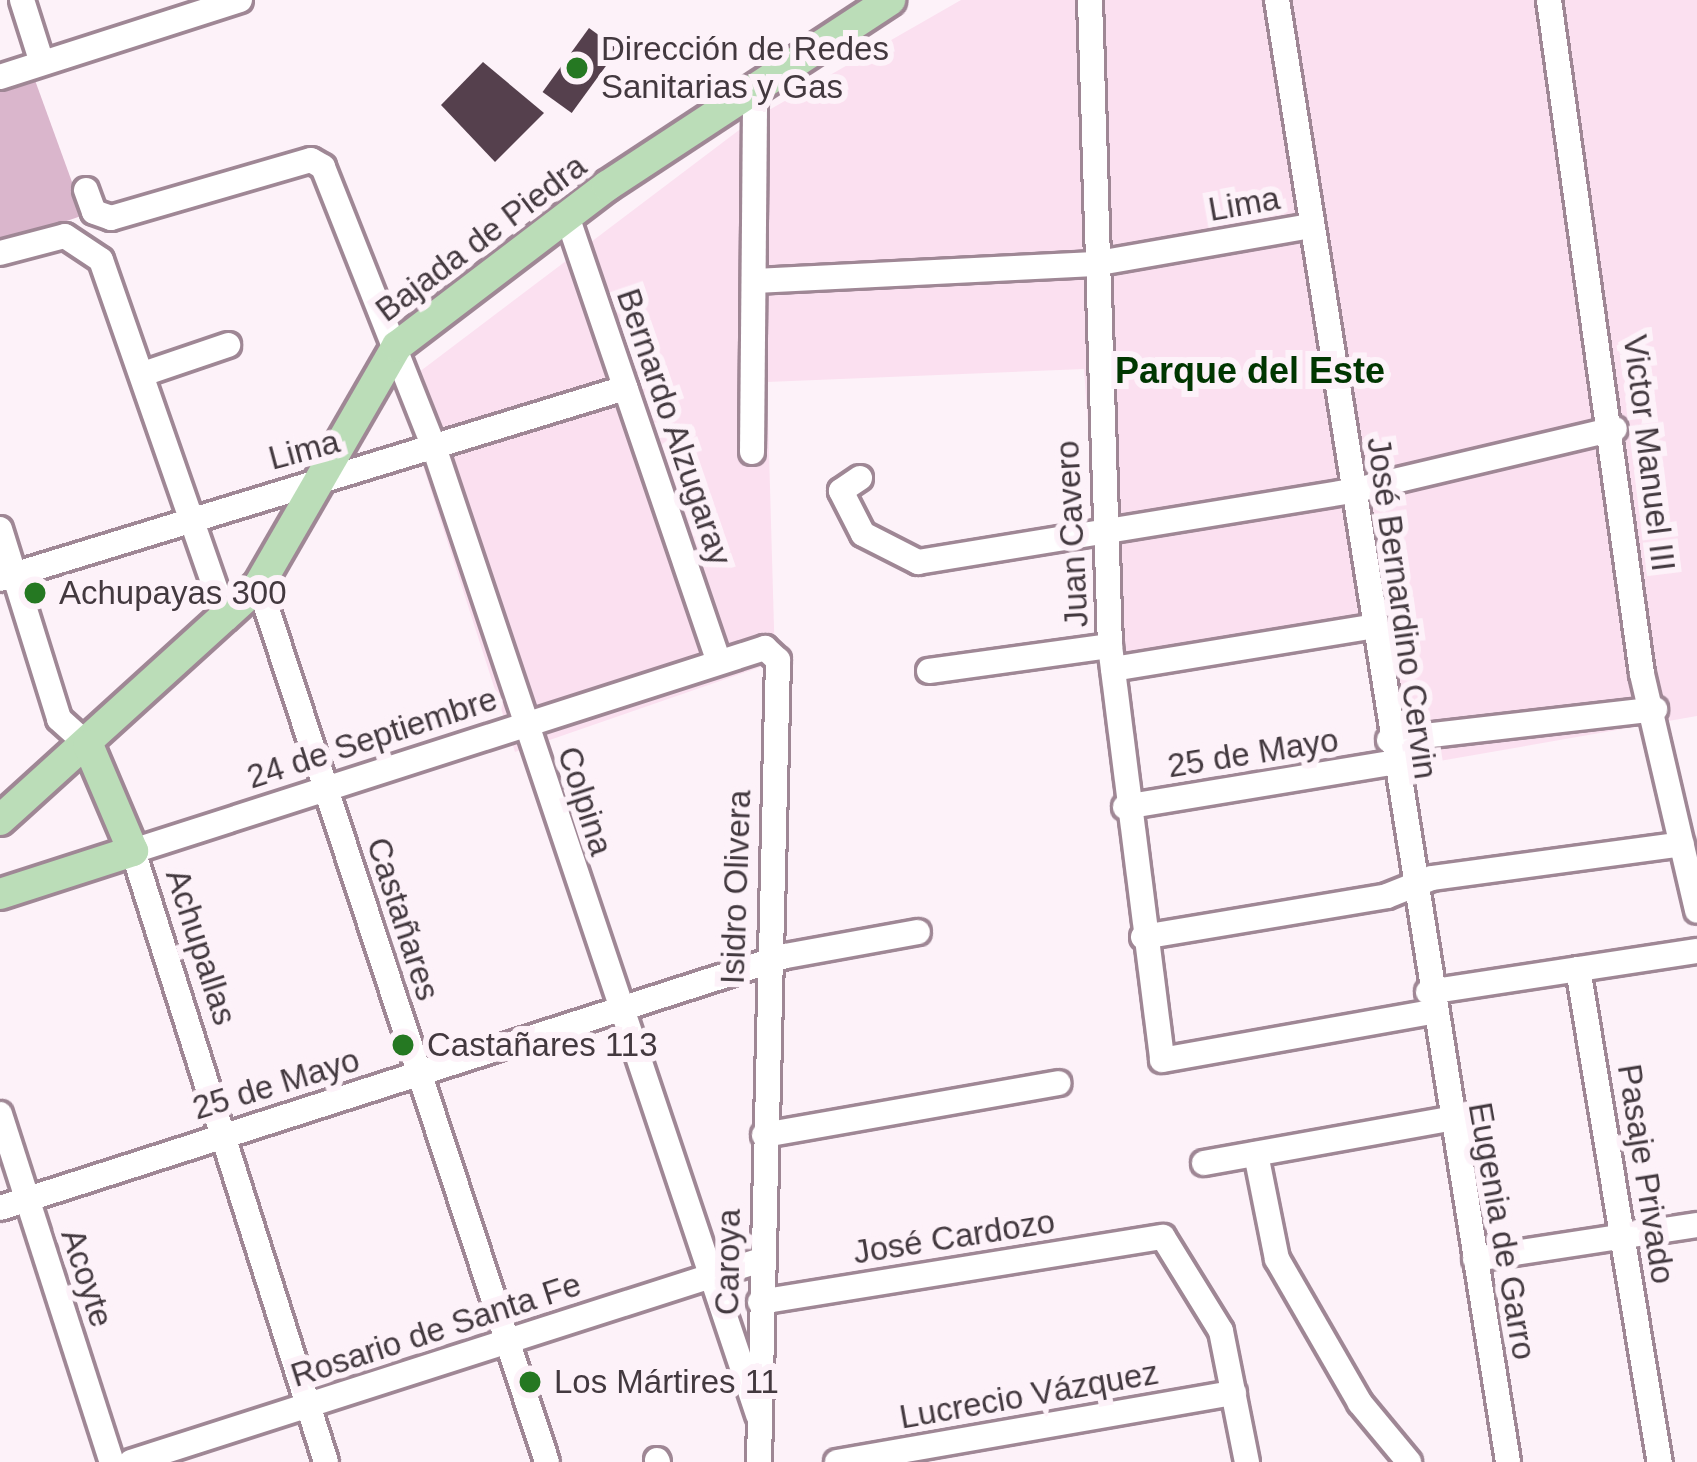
<!DOCTYPE html>
<meta charset="utf-8">
<style>
body{margin:0}
#map{position:relative;width:1697px;height:1462px;overflow:hidden;background:#fdf2f9;font-family:Arial,sans-serif}
div>[style]{position:absolute}
[style*='--x']{left:calc(var(--x)*1px);top:calc(var(--y)*1px);width:calc(var(--w)*1px);rotate:calc(var(--a)*1deg)}
.built>*{inset:0;background:#fbe0f0}
.green>*{inset:0;background:#dab6cc}
.building>*{inset:0;background:#55404d;transform-origin:0 0}
.roads{filter:drop-shadow(3px 0 #9f8795) drop-shadow(-3px 0 #9f8795) drop-shadow(0 3px #9f8795) drop-shadow(0 -3px #9f8795)}
.minor>*{height:24px;margin:-12px;padding:0 12px;transform-origin:12px;border-radius:12px;background:#fff}
.major>*{height:30px;margin:-15px;padding:0 15px;transform-origin:15px;border-radius:15px;background:#bbddb8}
.dots>*{width:33px;height:33px;translate:-50% -50%;box-sizing:border-box;border:6px solid #fdf2f9;border-radius:50%}
span{translate:-50% -50%;white-space:nowrap;text-align:center;line-height:1.15;-webkit-text-stroke:12px #fdf2f9;paint-order:stroke}
.poi-label{font-size:33px;color:#43393f}
.left{translate:0 -50%;text-align:left}
.street-label{font-size:33px;color:#43393f}
.neighbourhood-label{font-size:36px;color:#003600;font-weight:700}
</style>
<div id="map">
<div class="built">
<i style="clip-path:polygon(961px 0,1697px 0,1697px 716px,1388px 770px,1365px 643px,1107px 683px,1084px 369px,767px 382px,775px 662px,515px 752px,398px 388px,755px 118px)"></i>
</div>
<div class="green">
<i style="clip-path:polygon(32px 72px,84px 215px,0 244px,0 81px)"></i>
</div>
<div class="building">
<i style="left:589px;top:28px;width:36px;height:79px;rotate:36deg"></i>
<i style="clip-path:polygon(483px 62px,544px 113px,495px 162px,441px 105px)"></i>
</div>
<div class="roads">
<div class="minor">
<i style="--x:22;--y:0;--w:66;--a:72.4"></i>
<i style="--x:1090;--y:0;--w:646;--a:88.23"></i>
<i style="--x:1110;--y:646;--w:417;--a:82.8"></i>
<i style="--x:1162;--y:1060;--w:273;--a:-10.1"></i>
<i style="--x:1277;--y:0;--w:1480;--a:81.02"></i>
<i style="--x:1549;--y:0;--w:680;--a:82.14"></i>
<i style="--x:1642;--y:674;--w:243;--a:76.9"></i>
<i style="--x:0;--y:77;--w:252;--a:-17.8"></i>
<i style="--x:86;--y:190;--w:23;--a:70"></i>
<i style="--x:94;--y:212;--w:18;--a:19"></i>
<i style="--x:111;--y:218;--w:208;--a:-16.2"></i>
<i style="--x:311;--y:160;--w:14;--a:30"></i>
<i style="--x:323;--y:167;--w:301;--a:68.4"></i>
<i style="--x:434;--y:447;--w:1021;--a:71.49"></i>
<i style="--x:567;--y:216;--w:469;--a:71.2"></i>
<i style="--x:0;--y:253;--w:67;--a:-14.7"></i>
<i style="--x:65;--y:236;--w:43;--a:33.7"></i>
<i style="--x:101;--y:260;--w:380;--a:70.8"></i>
<i style="--x:757;--y:281;--w:336;--a:-2.9"></i>
<i style="--x:1093;--y:264;--w:221;--a:-9.9"></i>
<i style="--x:143;--y:374;--w:90;--a:-18.8"></i>
<i style="--x:752;--y:452;--w:361;--a:-89.5"></i>
<i style="--x:860;--y:478;--w:23;--a:146"></i>
<i style="--x:841;--y:491;--w:48;--a:62.9"></i>
<i style="--x:863;--y:534;--w:62;--a:27"></i>
<i style="--x:918;--y:562;--w:440;--a:-9.3"></i>
<i style="--x:1352;--y:491;--w:270;--a:-13.3"></i>
<i style="--x:0;--y:529;--w:199;--a:72.7"></i>
<i style="--x:59;--y:719;--w:39;--a:42"></i>
<i style="--x:0;--y:579;--w:654;--a:-16.99"></i>
<i style="--x:259;--y:585;--w:923;--a:71.82"></i>
<i style="--x:1113;--y:669;--w:260;--a:-9.3"></i>
<i style="--x:929;--y:671;--w:183;--a:-7.9"></i>
<i style="--x:1389;--y:740;--w:268;--a:-6.6"></i>
<i style="--x:1125;--y:807;--w:270;--a:-9.4"></i>
<i style="--x:1143;--y:937;--w:247;--a:-9.5"></i>
<i style="--x:1387;--y:896;--w:48;--a:-21.8"></i>
<i style="--x:1432;--y:878;--w:252;--a:-7.7"></i>
<i style="--x:1578;--y:969;--w:500;--a:80.6"></i>
<i style="--x:1428;--y:992;--w:272;--a:-8.7"></i>
<i style="--x:0;--y:1114;--w:366;--a:72.2"></i>
<i style="--x:764;--y:1135;--w:299;--a:-10"></i>
<i style="--x:1256;--y:1154;--w:107;--a:78.7"></i>
<i style="--x:1277;--y:1259;--w:166;--a:60"></i>
<i style="--x:1360;--y:1403;--w:77;--a:50.3"></i>
<i style="--x:1204;--y:1163;--w:248;--a:-10.2"></i>
<i style="--x:0;--y:1208;--w:825;--a:-17.78"></i>
<i style="--x:786;--y:956;--w:134;--a:-10.3"></i>
<i style="--x:1475;--y:1259;--w:225;--a:-8.7"></i>
<i style="--x:760;--y:1302;--w:408;--a:-9.2"></i>
<i style="--x:1163;--y:1237;--w:110;--a:58.3"></i>
<i style="--x:1221;--y:1331;--w:134;--a:78.8"></i>
<i style="--x:657;--y:1460;--w:2;--a:63"></i>
<i style="--x:131;--y:1462;--w:662;--a:-17.78"></i>
<i style="--x:326;--y:1462;--w:641;--a:-107.53"></i>
<i style="--x:133;--y:851;--w:664;--a:-17.81"></i>
<i style="--x:765;--y:648;--w:18;--a:43"></i>
<i style="--x:778;--y:660;--w:802;--a:91.36"></i>
<i style="--x:837;--y:1462;--w:403;--a:-9.9"></i>
</div>
<div class="major">
<i style="--x:0;--y:820;--w:350;--a:-42.2"></i>
<i style="--x:259;--y:585;--w:276;--a:-60"></i>
<i style="--x:397;--y:346;--w:264;--a:-37.3"></i>
<i style="--x:607;--y:186;--w:339;--a:-33.3"></i>
<i style="--x:0;--y:894;--w:140;--a:-17.9"></i>
<i style="--x:133;--y:851;--w:115;--a:-113"></i>
</div>
</div>
<div class="dots">
<i style="left:577px;top:68px;background:#257822"></i>
<i style="left:35px;top:593px;background:#257822"></i>
<i style="left:403px;top:1045px;background:#257822"></i>
<i style="left:530px;top:1382px;background:#257822"></i>
</div>
<div class="poi-label">
<span class="left" style="left:601px;top:68px">Dirección de Redes<br>Sanitarias y Gas</span>
<span class="left" style="left:59px;top:593px">Achupayas 300</span>
<span class="left" style="left:427px;top:1045px">Castañares 113</span>
<span class="left" style="left:554px;top:1382px">Los Mártires 11</span>
</div>
<div class="street-label">
<span style="left:1244px;top:204px;rotate:-10deg">Lima</span>
<span style="left:481px;top:238px;rotate:-37deg">Bajada de Piedra</span>
<span style="left:674px;top:427px;rotate:71deg">Bernardo Alzugaray</span>
<span style="left:304px;top:450px;rotate:-15deg">Lima</span>
<span style="left:1649px;top:453px;rotate:83deg">Victor Manuel III</span>
<span style="left:1072px;top:534px;rotate:-93deg">Juan Cavero</span>
<span style="left:1402px;top:608px;rotate:82deg">José Bernardino Cervin</span>
<span style="left:372px;top:738px;rotate:-18deg">24 de Septiembre</span>
<span style="left:1253px;top:753px;rotate:-9deg">25 de Mayo</span>
<span style="left:585px;top:801px;rotate:72deg">Colpina</span>
<span style="left:736px;top:887px;rotate:-88deg">Isidro Olivera</span>
<span style="left:403px;top:919px;rotate:72deg">Castañares</span>
<span style="left:201px;top:947px;rotate:72deg">Achupallas</span>
<span style="left:276px;top:1084px;rotate:-17deg">25 de Mayo</span>
<span style="left:1646px;top:1174px;rotate:81deg">Pasaje Privado</span>
<span style="left:1502px;top:1231px;rotate:80deg">Eugenia de Garro</span>
<span style="left:954px;top:1237px;rotate:-9deg">José Cardozo</span>
<span style="left:728px;top:1262px;rotate:-89deg">Caroya</span>
<span style="left:87px;top:1278px;rotate:72deg">Acoyte</span>
<span style="left:436px;top:1330px;rotate:-18deg">Rosario de Santa Fe</span>
<span style="left:1029px;top:1395px;rotate:-10deg">Lucrecio Vázquez</span>
</div>
<div class="neighbourhood-label">
<span style="left:1250px;top:371px">Parque del Este</span>
</div>
</div>
